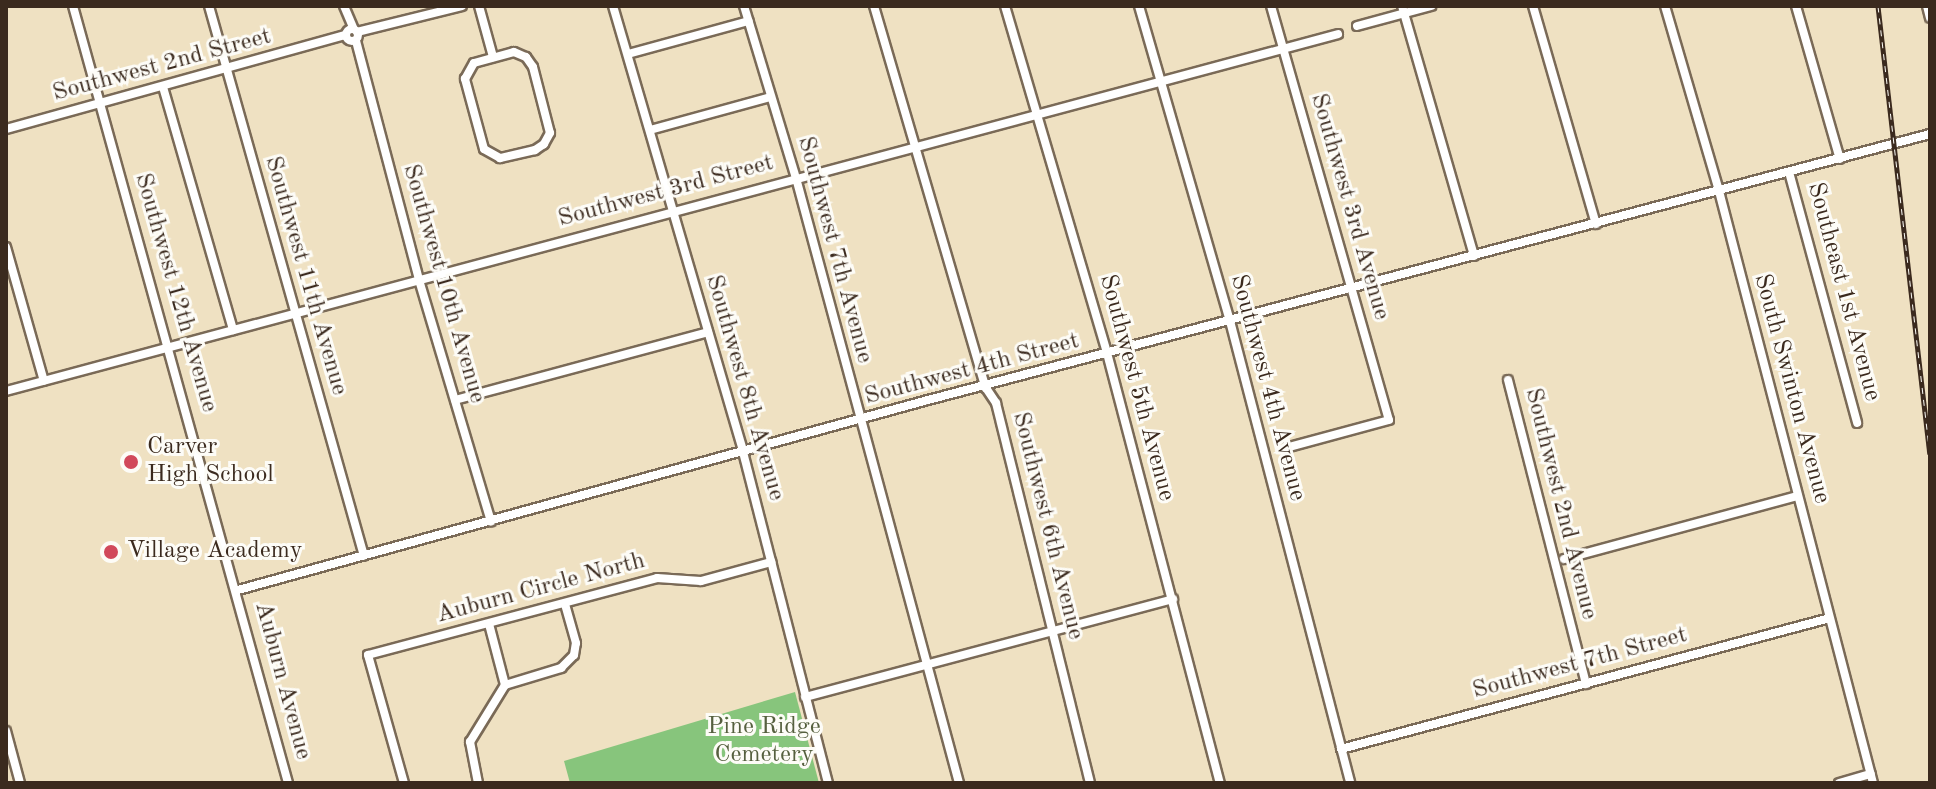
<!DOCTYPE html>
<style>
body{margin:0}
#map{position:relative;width:1936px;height:789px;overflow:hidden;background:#efe1c2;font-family:"Old Standard TT",serif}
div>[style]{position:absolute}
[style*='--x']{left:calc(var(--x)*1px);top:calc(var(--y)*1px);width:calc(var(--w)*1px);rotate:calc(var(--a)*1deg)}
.green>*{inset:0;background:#87c57c}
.roads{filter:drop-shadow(2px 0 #7a6a57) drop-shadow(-2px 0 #7a6a57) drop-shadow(0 2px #7a6a57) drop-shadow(0 -2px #7a6a57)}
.minor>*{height:8px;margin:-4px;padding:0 4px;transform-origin:4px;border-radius:4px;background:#fff}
.minor>.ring{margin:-4px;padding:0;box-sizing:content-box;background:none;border:8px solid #fff;border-radius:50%}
.rail>*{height:5px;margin-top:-2.5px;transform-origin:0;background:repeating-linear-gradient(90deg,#fdfcf7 0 6px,#3b2a1e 0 12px);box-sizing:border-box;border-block:2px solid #3b2a1e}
.dots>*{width:22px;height:22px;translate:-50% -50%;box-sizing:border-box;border:4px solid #fdfcf7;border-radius:50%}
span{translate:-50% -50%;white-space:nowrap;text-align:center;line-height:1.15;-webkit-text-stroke:6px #fdfcf7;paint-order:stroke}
.street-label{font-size:24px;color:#3b2a1e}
.poi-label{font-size:24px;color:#3b2a1e}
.left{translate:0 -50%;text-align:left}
.park-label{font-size:24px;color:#56603f}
.frame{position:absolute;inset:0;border:8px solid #3b2a1e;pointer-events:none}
</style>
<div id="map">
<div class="green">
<i style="clip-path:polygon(795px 692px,819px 783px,570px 783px,564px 761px)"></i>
</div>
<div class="roads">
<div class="minor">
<i style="--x:73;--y:6;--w:806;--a:74.53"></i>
<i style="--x:209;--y:6;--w:571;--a:74.26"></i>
<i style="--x:344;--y:6;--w:25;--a:67"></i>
<i style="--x:479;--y:6;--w:53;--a:74.6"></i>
<i style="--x:613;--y:6;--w:465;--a:73.7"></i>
<i style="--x:743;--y:452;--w:342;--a:75.6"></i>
<i style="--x:744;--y:6;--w:180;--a:73.2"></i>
<i style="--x:796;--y:178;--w:627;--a:74.92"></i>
<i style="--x:874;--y:6;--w:398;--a:73.7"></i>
<i style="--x:986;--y:388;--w:18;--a:56"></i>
<i style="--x:996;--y:403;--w:391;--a:76.1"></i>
<i style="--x:1005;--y:6;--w:362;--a:73.6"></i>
<i style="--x:1107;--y:353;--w:445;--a:75.3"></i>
<i style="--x:1139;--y:6;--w:328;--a:73.9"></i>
<i style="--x:1230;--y:321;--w:477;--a:75.4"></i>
<i style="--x:1271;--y:6;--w:430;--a:74.1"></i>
<i style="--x:1389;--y:420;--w:104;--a:164.9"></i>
<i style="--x:1402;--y:6;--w:260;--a:73.9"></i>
<i style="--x:1533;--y:6;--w:227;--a:73.9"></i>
<i style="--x:1665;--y:6;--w:193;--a:73.7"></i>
<i style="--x:1719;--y:191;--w:612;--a:75.42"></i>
<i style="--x:1796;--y:6;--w:159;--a:74"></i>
<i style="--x:1927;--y:6;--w:12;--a:76"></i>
<i style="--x:1357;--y:26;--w:77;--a:-15.1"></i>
<i class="ring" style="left:346px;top:29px;width:4px;height:4px"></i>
<i style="--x:357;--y:32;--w:108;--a:-13.9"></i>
<i style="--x:356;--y:41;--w:247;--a:75.2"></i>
<i style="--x:419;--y:280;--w:252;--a:73.4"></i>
<i style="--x:514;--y:52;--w:13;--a:23"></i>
<i style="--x:526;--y:57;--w:12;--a:55"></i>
<i style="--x:533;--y:67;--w:68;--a:75.6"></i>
<i style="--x:550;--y:133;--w:13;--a:119"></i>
<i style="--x:544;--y:144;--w:11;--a:146"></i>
<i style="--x:535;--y:150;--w:36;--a:167"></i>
<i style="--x:500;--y:158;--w:18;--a:-151"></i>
<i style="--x:484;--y:149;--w:73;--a:-105.2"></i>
<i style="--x:465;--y:79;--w:18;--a:-61"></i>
<i style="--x:474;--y:63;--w:41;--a:-15.4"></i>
<i style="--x:628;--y:54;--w:125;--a:-15.3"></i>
<i style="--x:163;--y:87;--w:253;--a:73.9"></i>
<i style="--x:6;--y:129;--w:352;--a:-15.5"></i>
<i style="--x:650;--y:130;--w:125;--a:-15.3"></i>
<i style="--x:1789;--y:172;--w:260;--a:74.8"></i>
<i style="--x:6;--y:247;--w:139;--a:74.2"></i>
<i style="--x:1508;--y:380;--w:314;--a:75.6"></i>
<i style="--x:6;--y:391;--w:1379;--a:-15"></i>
<i style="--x:455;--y:400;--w:262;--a:-15"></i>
<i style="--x:1564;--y:559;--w:242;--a:-15.1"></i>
<i style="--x:238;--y:590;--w:716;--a:-15.4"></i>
<i style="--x:928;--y:400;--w:1037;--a:-14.87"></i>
<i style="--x:489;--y:624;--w:63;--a:75.3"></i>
<i style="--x:805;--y:697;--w:381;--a:-14.9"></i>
<i style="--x:6;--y:731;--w:54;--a:74.9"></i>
<i style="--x:1341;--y:749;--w:506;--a:-15"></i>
<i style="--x:404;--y:783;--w:133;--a:-105.7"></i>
<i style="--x:368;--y:655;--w:299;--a:-14.9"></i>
<i style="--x:657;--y:578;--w:44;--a:3.9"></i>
<i style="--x:701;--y:581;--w:73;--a:-15.2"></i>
<i style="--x:478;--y:783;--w:42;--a:-101"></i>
<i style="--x:470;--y:742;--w:67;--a:-58.4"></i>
<i style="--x:505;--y:685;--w:59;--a:-16.9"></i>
<i style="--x:561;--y:668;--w:18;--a:-45"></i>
<i style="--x:574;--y:655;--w:12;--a:-81"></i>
<i style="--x:576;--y:643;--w:41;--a:-105.8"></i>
<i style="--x:1839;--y:783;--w:33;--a:-16"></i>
</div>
</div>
<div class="rail">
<i style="--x:1878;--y:6;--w:451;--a:83.4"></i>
</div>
<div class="dots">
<i style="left:131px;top:462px;background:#d1495b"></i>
<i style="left:111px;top:552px;background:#d1495b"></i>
</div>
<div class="street-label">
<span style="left:162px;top:66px;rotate:-15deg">Southwest 2nd Street</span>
<span style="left:666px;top:192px;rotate:-15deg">Southwest 3rd Street</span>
<span style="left:1349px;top:207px;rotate:74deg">Southwest 3rd Avenue</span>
<span style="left:834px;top:250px;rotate:75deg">Southwest 7th Avenue</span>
<span style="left:305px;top:276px;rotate:74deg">Southwest 11th Avenue</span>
<span style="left:443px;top:284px;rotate:74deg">Southwest 10th Avenue</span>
<span style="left:1843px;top:292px;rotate:75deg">Southeast 1st Avenue</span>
<span style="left:175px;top:293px;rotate:74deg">Southwest 12th Avenue</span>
<span style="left:972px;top:370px;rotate:-15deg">Southwest 4th Street</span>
<span style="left:744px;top:388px;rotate:74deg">Southwest 8th Avenue</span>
<span style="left:1136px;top:388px;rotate:75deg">Southwest 5th Avenue</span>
<span style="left:1267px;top:388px;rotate:75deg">Southwest 4th Avenue</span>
<span style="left:1791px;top:389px;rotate:75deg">South Swinton Avenue</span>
<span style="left:1560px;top:504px;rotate:76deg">Southwest 2nd Avenue</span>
<span style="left:1047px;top:526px;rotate:76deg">Southwest 6th Avenue</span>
<span style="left:541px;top:589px;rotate:-15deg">Auburn Circle North</span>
<span style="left:1580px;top:664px;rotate:-15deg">Southwest 7th Street</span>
<span style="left:282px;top:681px;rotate:75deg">Auburn Avenue</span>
</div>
<div class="poi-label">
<span class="left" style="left:147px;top:462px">Carver<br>High School</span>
<span class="left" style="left:127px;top:552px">Village Academy</span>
</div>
<div class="park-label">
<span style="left:764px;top:742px">Pine Ridge<br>Cemetery</span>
</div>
<div class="frame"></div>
</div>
